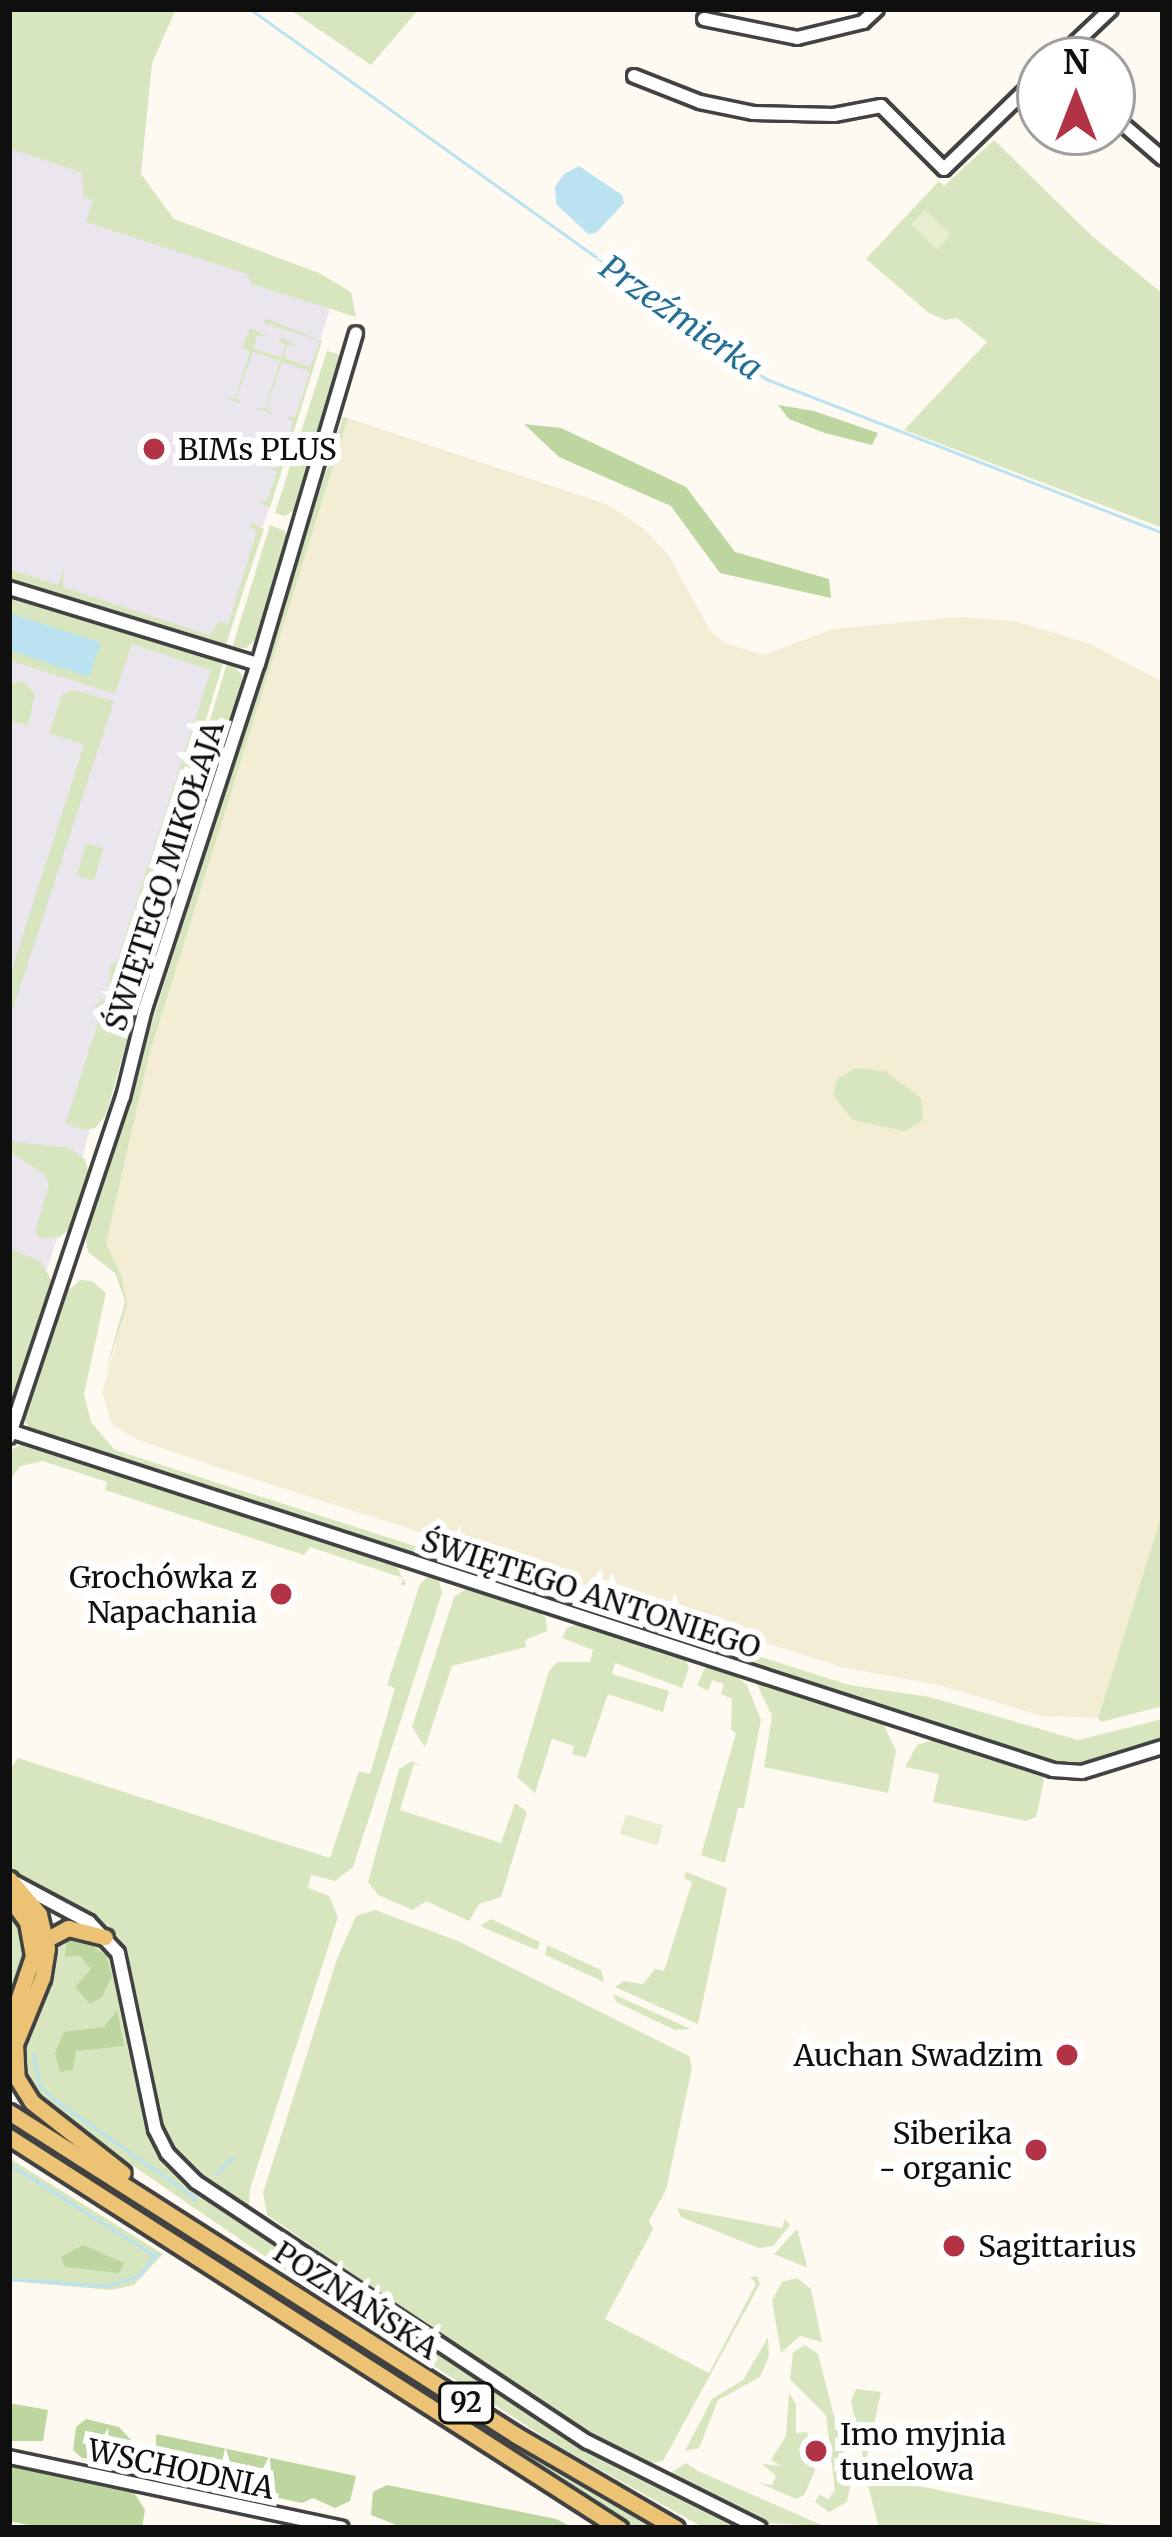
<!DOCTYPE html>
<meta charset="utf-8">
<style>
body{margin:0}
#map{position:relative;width:1172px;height:2537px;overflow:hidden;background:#fefaf2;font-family:Merriweather,serif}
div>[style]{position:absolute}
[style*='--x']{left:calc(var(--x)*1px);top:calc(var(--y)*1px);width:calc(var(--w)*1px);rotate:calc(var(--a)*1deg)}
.industrial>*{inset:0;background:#ebe5ed}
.farmland>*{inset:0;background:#f2edd4}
.green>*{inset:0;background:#d7e6be;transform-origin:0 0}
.forest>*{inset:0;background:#bdd59f}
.pitch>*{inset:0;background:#e6eecf;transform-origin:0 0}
.water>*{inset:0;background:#bbe2f1}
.stream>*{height:3px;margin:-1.5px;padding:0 1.5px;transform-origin:1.5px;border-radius:1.5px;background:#bbe2f1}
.roads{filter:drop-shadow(3px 0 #424242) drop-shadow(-3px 0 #424242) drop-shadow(0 3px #424242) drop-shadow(0 -3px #424242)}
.minor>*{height:12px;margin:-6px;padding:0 6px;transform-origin:6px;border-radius:6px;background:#fff}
.major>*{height:15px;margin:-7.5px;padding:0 7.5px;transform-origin:7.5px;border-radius:7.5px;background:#ecc374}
.dots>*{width:33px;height:33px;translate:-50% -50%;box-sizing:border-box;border:6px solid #fff;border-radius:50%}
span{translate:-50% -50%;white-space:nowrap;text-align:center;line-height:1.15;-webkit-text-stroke:12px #fff;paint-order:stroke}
.shield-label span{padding:3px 9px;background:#fff;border:3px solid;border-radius:9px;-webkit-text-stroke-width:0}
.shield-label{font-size:27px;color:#0f0f0f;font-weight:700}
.poi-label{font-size:30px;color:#0f0f0f}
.left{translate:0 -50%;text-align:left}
.right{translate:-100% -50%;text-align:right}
.street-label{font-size:30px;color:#0f0f0f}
.water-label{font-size:33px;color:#236f96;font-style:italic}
.frame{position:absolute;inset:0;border:12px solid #0f0f0f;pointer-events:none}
.north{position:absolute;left:1016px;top:36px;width:120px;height:120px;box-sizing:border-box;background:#fff;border:3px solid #9f9f9f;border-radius:50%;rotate:0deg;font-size:33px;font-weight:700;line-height:48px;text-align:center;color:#0f0f0f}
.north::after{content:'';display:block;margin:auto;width:42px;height:54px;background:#b33346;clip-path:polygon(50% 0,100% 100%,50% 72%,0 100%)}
</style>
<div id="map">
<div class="industrial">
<i style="clip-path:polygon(9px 86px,140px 174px,172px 219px,332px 302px,220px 666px,78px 1172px,29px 1326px,9px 1345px)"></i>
</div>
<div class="farmland">
<i style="clip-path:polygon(348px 418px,609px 505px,643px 528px,667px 553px,710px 630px,725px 643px,763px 655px,833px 629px,959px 617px,1014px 621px,1088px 643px,1163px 682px,1163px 1510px,1098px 1718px,1042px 1716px,939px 1685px,841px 1667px,223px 1469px,135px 1439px,112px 1424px,102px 1392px,127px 1306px,106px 1243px,126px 1150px,159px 1013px)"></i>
</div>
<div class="green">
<i style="clip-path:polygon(9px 9px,176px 9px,152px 63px,141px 174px,174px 219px,319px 273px,351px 292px,356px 317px,252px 284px,247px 274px,86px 222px,93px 200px,83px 196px,82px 173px,9px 148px)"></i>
<i style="clip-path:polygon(289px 9px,419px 9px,371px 65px)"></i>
<i style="clip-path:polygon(994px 140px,1092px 236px,1163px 294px,1163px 528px,904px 430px,987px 342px,957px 318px,945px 320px,929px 313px,866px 259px,939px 181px,944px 186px)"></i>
<i style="clip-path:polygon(265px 318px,322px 341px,270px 508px,258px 501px,267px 501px,277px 472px,269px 468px,279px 468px,293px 422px,286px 416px,295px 418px,310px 371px,282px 362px,266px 408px,274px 414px,255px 408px,265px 408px,280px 361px,253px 352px,236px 399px,244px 404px,225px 398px,235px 398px,250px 352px,242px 348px,250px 328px,267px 336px,257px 336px,253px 349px,281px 357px,286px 344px,277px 341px,283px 338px,296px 345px,287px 345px,284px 358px,310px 367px,320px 341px,264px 323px)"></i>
<i style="clip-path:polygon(327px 351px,341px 355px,342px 361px,295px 510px,284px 516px,275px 513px)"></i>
<i style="clip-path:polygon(343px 417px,348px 418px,149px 1055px,106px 1243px,122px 1278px,127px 1306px,103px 1382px,125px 1301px,115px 1273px,88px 1252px,85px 1235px)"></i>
<i style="clip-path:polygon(252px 523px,264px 529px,225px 646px,9px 581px,9px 569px,58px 585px,64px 568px,63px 587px,209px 635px,219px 622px,228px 624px,257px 531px,250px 527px)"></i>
<i style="clip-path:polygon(270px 525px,285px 531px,287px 539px,258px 638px,246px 648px,232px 648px)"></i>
<i style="clip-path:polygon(9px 594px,211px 655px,223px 664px,123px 992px,109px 981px,111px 964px,117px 962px,211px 670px,132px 644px,115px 694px,9px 660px)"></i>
<i style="clip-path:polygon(228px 660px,242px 675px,242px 688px,145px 990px,127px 996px)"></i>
<i style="clip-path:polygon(23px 681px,35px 693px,28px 726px,9px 720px,9px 684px)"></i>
<i style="clip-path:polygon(73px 690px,114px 701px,9px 1020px,9px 978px,84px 745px,49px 733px,62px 695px)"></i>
<i style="left:86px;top:843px;width:18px;height:34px;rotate:16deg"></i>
<i style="clip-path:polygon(102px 1000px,129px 1013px,132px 1023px,106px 1115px,95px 1128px,84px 1130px,61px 1122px,66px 1122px,102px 1010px,94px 1008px)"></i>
<i style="clip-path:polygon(856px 1068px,885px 1071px,921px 1098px,923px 1120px,905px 1131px,853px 1120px,833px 1095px,837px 1079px)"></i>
<i style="clip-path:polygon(9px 1141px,69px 1148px,85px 1159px,90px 1178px,74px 1225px,60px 1237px,39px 1238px,35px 1232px,49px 1184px,45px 1175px,9px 1151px)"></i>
<i style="clip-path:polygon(9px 1248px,41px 1262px,53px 1283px,9px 1412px)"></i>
<i style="clip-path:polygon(80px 1280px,92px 1281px,106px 1293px,84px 1394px,91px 1422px,115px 1450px,849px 1685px,930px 1697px,1078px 1740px,1163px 1719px,1163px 1740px,1083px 1765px,1038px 1758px,29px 1430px,25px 1420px,68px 1291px)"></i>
<i style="clip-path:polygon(22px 1444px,394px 1562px,406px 1584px,401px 1586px,403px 1578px,310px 1547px,304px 1555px,105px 1490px,107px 1482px,43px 1461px,20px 1466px,9px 1482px,9px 1451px)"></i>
<i style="clip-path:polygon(1163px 1510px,1163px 1706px,1101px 1722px,1098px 1718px)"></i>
<i style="clip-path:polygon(428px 1577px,438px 1577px,442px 1593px,353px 1867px,335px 1881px,311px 1875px,308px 1888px,329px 1896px,338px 1917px,250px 2189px,249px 2207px,188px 2166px,163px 2132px,127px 1948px,110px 1927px,9px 1874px,9px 1771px,18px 1758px,330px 1858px,359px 1771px,370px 1774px,395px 1688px,387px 1685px,420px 1584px)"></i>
<i style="clip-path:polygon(469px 1587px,536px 1609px,546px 1618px,547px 1631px,525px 1640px,526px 1647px,452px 1666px,425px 1747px,412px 1727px,454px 1597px)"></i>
<i style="clip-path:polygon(580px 1623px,684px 1656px,689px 1668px,682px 1688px,615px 1663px,612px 1674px,669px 1691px,663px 1712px,608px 1694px,586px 1758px,572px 1754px,574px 1746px,552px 1739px,535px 1793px,517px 1777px,549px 1671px,557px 1662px,590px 1662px,593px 1650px,562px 1638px,567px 1628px)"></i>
<i style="clip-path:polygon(706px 1666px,732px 1673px,747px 1685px,761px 1720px,744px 1808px,738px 1808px,725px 1863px,701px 1855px,736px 1733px,731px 1730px,732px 1699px,721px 1694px,724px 1684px,712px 1680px,708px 1691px,697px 1685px)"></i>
<i style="clip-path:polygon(755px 1680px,884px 1725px,896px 1751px,888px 1793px,764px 1767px,772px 1716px)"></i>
<i style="clip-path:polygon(935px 1739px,1040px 1772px,1044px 1781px,1036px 1817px,1026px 1821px,933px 1802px,939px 1774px,905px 1767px,917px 1745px)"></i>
<i style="clip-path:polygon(412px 1761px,422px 1767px,414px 1764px,400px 1810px,501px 1843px,515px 1803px,527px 1812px,501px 1897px,479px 1904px,469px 1921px,426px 1901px,413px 1910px,378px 1895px,368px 1882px,399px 1769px)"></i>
<i style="clip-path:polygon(686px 1872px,727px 1888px,698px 2024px,615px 1987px,624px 1981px,643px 1984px,655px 1969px,664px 1971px,692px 1882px,684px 1878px)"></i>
<i style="clip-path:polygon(9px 1907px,19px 1920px,27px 1963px,9px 2014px)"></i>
<i style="clip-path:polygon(375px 1910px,458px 1941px,689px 2056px,692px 2068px,666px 2190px,649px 2221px,653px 2229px,605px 2319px,709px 2373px,756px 2284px,750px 2277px,757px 2276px,760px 2284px,663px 2461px,644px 2465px,582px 2431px,267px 2215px,263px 2193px,337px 1959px,356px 1916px)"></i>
<i style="clip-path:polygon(491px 1919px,540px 1942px,537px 1950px,480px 1926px)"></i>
<i style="clip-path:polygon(63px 1935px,97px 1942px,115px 1963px,150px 2135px,174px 2170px,585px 2448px,745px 2528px,704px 2528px,558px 2446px,282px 2268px,40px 2102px,23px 2079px,22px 2041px,53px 1964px,55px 1940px)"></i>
<i style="clip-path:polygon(547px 1945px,601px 1970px,604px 1982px,545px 1955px)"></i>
<i style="clip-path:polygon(613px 1994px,691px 2029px,675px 2030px,616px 2002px)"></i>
<i style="clip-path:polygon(9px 2119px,542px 2459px,662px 2528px,631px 2528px,9px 2130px)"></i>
<i style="clip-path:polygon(9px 2158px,163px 2254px,134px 2285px,112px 2290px,9px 2281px)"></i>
<i style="clip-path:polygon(677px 2208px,782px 2228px,785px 2219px,790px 2225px,773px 2246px,759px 2248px,681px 2217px)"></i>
<i style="clip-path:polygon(797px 2229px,807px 2266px,805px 2267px,774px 2254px)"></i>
<i style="clip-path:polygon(797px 2278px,811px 2289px,822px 2342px,800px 2336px,781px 2353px,772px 2300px,782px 2282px)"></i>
<i style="clip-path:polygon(768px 2337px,769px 2356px,760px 2377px,718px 2400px,699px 2448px,685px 2451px,712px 2399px,743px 2380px)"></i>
<i style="clip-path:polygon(805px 2345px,818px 2354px,851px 2482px,847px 2502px,829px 2512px,815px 2502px,820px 2494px,828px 2500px,835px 2490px,826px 2415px,790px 2379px,793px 2352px)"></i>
<i style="clip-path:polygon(856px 2389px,881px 2392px,867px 2457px,876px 2460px,870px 2465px,863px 2458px,851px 2401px)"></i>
<i style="clip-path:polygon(789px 2393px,796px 2404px,796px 2433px,807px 2432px,815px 2471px,804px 2495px,796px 2499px,759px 2483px,772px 2485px,776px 2476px,762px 2464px,781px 2466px,771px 2460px,786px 2436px)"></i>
<i style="clip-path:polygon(686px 2463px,698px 2471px,824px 2526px,765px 2523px,664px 2477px)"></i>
<i style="clip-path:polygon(871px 2478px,879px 2478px,1125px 2528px,879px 2528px,868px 2486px)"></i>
</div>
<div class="forest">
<i style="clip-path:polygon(778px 405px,814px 411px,878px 433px,872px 445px,825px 433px,789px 419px)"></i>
<i style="clip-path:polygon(524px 424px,561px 428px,686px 487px,735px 552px,829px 579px,831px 598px,720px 573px,671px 506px,559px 457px)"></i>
<i style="clip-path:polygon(83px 1939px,106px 1956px,112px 1976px,102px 1997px,90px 2004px,75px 1987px,91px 1969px,80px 1956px,65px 1957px,67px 1940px)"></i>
<i style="clip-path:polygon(117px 2010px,124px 2046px,76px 2051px,73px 2070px,60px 2072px,55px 2053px,64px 2032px,104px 2027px)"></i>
<i style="clip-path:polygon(83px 2245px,124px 2263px,119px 2273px,65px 2267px,61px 2257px)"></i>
<i style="clip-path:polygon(9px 2403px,48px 2410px,43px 2441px,9px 2441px)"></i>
<i style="clip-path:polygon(86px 2419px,119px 2427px,133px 2442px,122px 2464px,82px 2458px,73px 2450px,76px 2427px)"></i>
<i style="clip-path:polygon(156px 2434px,356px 2476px,350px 2501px,335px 2508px,313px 2498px,302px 2503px,265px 2495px,261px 2481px,228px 2472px,213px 2482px,156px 2469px)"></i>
<i style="clip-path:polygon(9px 2466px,133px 2491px,145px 2510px,142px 2528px,43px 2528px,9px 2521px)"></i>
<i style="clip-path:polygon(387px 2485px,556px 2519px,574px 2528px,404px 2528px,371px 2515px,373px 2492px)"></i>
</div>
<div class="pitch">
<i style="left:925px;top:210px;width:36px;height:20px;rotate:44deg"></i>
<i style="left:626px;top:1814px;width:39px;height:21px;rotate:17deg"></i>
</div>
<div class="water">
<i style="clip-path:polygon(579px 166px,622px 195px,624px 203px,596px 233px,588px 234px,556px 204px,555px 187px,564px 174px)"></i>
<i style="clip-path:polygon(9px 613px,101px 643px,89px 677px,9px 650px)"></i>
</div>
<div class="stream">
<i style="--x:250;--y:9;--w:635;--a:35.64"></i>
<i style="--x:766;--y:379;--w:426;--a:21.2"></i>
<i style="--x:33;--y:2054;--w:33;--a:78"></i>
<i style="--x:40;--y:2086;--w:22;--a:43"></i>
<i style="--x:56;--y:2101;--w:168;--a:34.8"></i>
<i style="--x:9;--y:2164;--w:173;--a:32.2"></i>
<i style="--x:216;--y:2173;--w:23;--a:-43"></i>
<i style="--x:193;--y:2199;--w:6;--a:-51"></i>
<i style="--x:9;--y:2279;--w:97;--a:4.1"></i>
<i style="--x:106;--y:2286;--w:34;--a:-17"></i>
<i style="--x:139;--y:2276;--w:29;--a:-54"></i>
</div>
<div class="roads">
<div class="minor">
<i style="--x:704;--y:19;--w:95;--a:11.5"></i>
<i style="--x:797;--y:38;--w:68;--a:-13.6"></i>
<i style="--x:863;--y:22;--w:19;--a:-43"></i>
<i style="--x:1057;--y:60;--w:74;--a:-43.4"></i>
<i style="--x:634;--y:76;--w:71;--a:21.5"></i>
<i style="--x:700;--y:102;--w:54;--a:11.7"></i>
<i style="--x:753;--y:113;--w:81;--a:1.4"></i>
<i style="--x:834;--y:115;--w:48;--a:-10.8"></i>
<i style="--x:881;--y:106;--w:89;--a:45"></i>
<i style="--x:944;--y:169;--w:134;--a:-44.1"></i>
<i style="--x:1112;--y:115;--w:67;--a:40.8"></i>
<i style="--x:9;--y:588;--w:260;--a:17"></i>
<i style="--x:13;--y:1432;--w:1094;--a:18"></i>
<i style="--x:1053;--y:1770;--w:29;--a:4"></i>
<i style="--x:1082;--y:1772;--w:85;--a:-17.2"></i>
<i style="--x:9;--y:1437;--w:359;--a:-71.5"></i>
<i style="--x:123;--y:1097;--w:91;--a:-76"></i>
<i style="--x:145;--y:1009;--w:363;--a:-71.9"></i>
<i style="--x:258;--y:664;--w:345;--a:-73.5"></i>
<i style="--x:16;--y:1883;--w:83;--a:28.1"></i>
<i style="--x:89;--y:1922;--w:42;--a:46.9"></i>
<i style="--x:118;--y:1953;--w:180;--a:78.1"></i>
<i style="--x:155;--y:2129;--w:27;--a:63"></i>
<i style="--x:167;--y:2153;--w:41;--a:45"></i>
<i style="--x:196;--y:2182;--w:470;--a:33.6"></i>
<i style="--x:588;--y:2442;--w:192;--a:26.6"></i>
<i style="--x:9;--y:2457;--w:340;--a:12"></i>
</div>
<div class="major">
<i style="--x:9;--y:1879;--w:46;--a:49.4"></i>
<i style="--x:39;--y:1914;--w:35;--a:77"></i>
<i style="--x:47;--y:1948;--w:30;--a:99"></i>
<i style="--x:42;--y:1978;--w:71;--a:112.2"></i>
<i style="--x:15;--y:2044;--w:34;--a:87"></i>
<i style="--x:17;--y:2078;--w:28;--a:58"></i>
<i style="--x:32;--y:2102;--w:115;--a:38"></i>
<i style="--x:9;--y:1897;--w:31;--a:54"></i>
<i style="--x:27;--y:1922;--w:35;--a:80"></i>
<i style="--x:33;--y:1956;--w:75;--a:108.7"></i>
<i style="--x:40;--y:1943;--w:32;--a:-28"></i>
<i style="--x:68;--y:1928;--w:38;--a:14"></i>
<i style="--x:9;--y:2112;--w:601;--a:32.5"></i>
<i style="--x:516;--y:2435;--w:185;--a:30.2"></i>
<i style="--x:9;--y:2137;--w:725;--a:32.66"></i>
</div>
</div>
<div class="dots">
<i style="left:154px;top:449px;background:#b33346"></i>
<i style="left:281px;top:1594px;background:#b33346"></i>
<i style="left:1067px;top:2055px;background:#b33346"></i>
<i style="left:1036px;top:2150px;background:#b33346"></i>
<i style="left:954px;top:2246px;background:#b33346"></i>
<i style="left:816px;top:2451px;background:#b33346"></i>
</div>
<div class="shield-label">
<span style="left:466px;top:2403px">92</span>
</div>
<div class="poi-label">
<span class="left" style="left:178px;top:449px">BIMs PLUS</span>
<span class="right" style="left:257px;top:1594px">Grochówka z<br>Napachania</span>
<span class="right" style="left:1043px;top:2055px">Auchan Swadzim</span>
<span class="right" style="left:1012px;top:2150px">Siberika<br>- organic</span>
<span class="left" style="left:978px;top:2246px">Sagittarius</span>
<span class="left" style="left:840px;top:2451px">Imo myjnia<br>tunelowa</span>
</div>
<div class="street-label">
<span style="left:164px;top:876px;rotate:-72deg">ŚWIĘTEGO MIKOŁAJA</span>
<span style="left:591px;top:1594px;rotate:18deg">ŚWIĘTEGO ANTONIEGO</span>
<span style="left:356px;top:2300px;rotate:33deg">POZNAŃSKA</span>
<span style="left:181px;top:2469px;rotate:12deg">WSCHODNIA</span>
</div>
<div class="water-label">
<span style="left:681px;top:318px;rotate:35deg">Przeźmierka</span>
</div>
<div class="frame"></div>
<div class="north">N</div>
</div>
